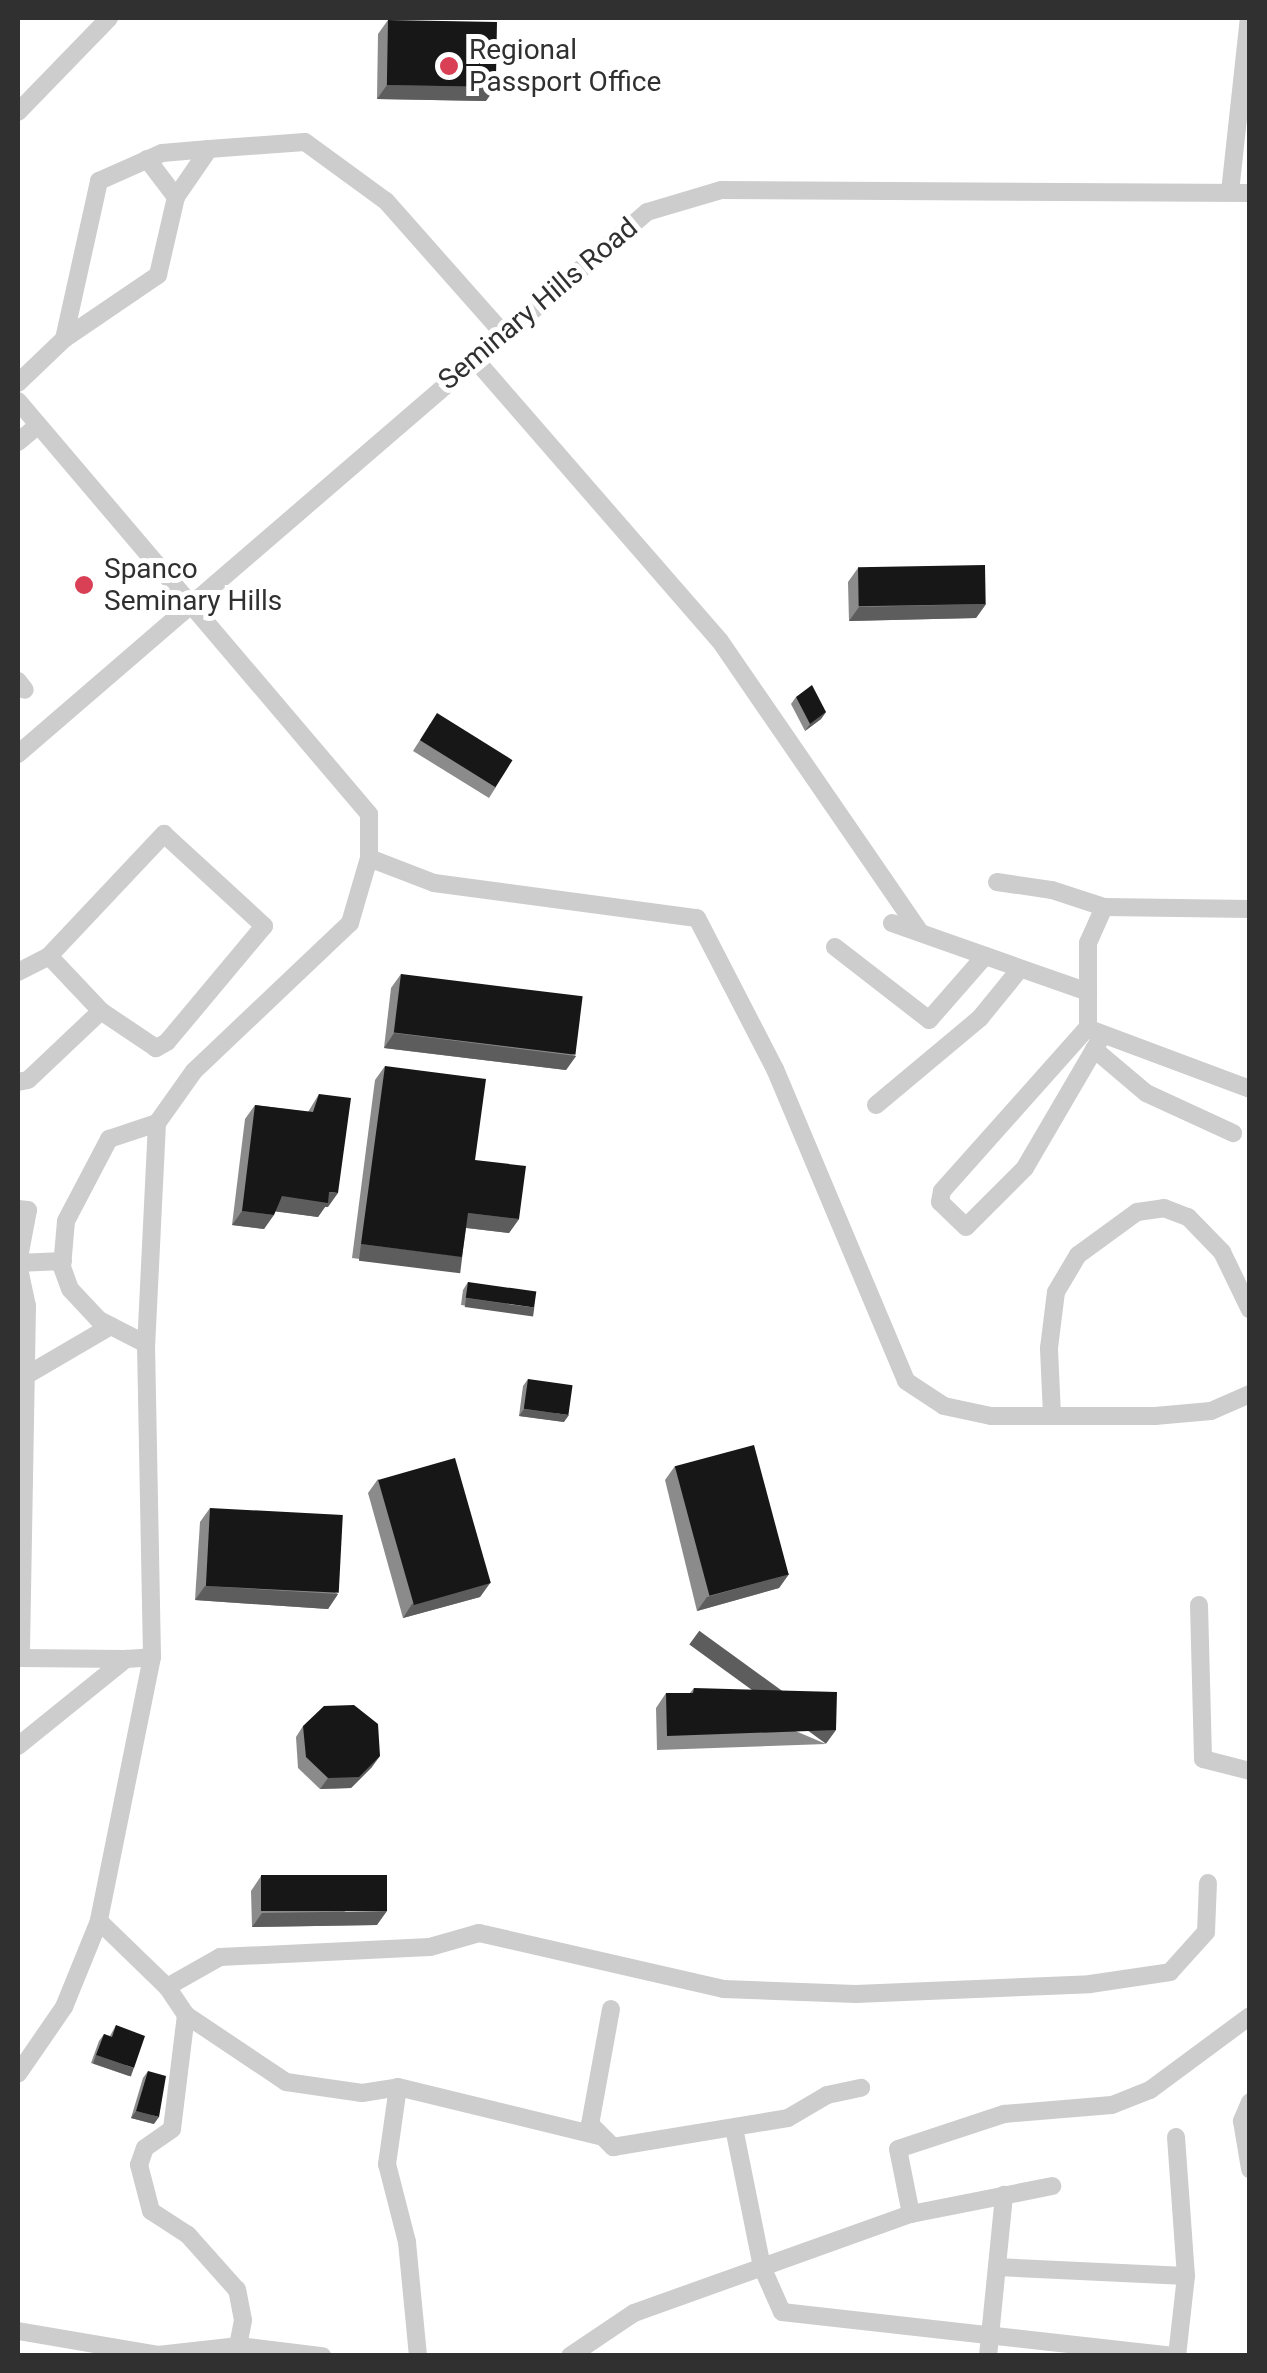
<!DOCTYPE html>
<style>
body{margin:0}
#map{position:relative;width:1267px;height:2373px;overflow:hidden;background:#fff;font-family:Roboto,sans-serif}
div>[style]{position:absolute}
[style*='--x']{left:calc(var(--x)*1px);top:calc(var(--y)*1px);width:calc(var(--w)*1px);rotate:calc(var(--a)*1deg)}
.minor>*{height:18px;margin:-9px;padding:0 9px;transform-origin:9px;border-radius:9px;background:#cdcdcd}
.wall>*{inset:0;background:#8b8b8b}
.shaded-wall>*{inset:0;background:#5d5d5d;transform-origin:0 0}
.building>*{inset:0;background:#171717;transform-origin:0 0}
.dots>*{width:28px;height:28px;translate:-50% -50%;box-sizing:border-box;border:5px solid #fff;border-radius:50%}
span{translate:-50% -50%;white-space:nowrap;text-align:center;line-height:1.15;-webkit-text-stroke:10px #fff;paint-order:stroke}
.poi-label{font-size:28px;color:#303030}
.left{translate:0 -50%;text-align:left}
.street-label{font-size:28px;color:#303030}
.frame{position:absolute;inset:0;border:20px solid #303030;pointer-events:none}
</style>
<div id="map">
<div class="minor">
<i style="--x:18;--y:112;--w:131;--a:-45.9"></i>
<i style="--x:147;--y:159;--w:48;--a:52.7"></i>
<i style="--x:1230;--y:192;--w:175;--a:-83.8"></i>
<i style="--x:64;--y:339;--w:162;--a:-77.5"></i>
<i style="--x:99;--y:181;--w:69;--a:-24"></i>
<i style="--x:162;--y:153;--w:47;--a:-4.9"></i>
<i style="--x:473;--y:357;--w:376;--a:49"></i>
<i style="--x:720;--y:641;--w:354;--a:55.5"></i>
<i style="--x:18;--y:383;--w:64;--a:-43.7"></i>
<i style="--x:64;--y:339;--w:114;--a:-34.2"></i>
<i style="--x:158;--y:275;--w:80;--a:-77"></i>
<i style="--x:176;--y:197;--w:58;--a:-55.5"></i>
<i style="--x:209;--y:149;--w:96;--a:-4.2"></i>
<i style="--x:305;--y:142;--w:100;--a:36.1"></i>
<i style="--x:386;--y:201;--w:175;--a:48.5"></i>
<i style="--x:18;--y:401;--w:542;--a:49.64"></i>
<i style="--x:369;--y:814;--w:44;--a:90"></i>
<i style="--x:369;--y:858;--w:68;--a:106.3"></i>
<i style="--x:350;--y:923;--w:215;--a:136.5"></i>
<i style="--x:194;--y:1071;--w:64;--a:125.4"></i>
<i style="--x:157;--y:1123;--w:221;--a:92.8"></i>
<i style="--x:146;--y:1344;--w:313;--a:88.9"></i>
<i style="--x:152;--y:1657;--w:269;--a:101.4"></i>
<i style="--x:99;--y:1921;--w:93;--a:112.1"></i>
<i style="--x:64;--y:2007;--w:81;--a:124.5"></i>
<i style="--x:18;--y:442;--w:26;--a:-40"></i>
<i style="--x:18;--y:681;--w:11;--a:52"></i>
<i style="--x:18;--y:754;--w:830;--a:-40.75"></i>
<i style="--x:647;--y:212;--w:77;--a:-16.6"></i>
<i style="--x:721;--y:190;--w:529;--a:0.32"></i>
<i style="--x:369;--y:858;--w:70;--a:21"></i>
<i style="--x:434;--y:883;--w:265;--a:7.6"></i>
<i style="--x:697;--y:918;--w:170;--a:62.7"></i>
<i style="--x:775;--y:1069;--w:338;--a:67.2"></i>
<i style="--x:906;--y:1381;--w:45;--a:33.3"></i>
<i style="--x:944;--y:1406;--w:48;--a:12"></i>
<i style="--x:991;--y:1416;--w:164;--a:0"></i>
<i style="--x:1155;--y:1416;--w:56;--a:-5.1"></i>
<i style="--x:1211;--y:1411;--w:43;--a:-23.6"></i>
<i style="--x:997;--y:882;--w:56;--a:8.3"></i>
<i style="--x:1052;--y:890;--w:55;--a:18.1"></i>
<i style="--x:892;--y:923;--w:208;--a:19.4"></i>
<i style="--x:835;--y:947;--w:119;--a:37.8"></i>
<i style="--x:929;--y:1020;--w:85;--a:-48.8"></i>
<i style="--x:49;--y:956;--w:168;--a:-46.7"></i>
<i style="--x:164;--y:834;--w:136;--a:42.6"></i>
<i style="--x:264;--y:926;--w:151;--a:129.9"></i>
<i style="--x:167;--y:1042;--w:13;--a:151"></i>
<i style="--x:156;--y:1048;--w:66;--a:-146.1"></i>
<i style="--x:18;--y:972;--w:35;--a:-27"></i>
<i style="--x:49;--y:956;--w:76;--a:46.6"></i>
<i style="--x:101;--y:1011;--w:100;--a:136.6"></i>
<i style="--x:28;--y:1080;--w:10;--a:169"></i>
<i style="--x:1092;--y:1030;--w:169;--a:20.5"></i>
<i style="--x:1102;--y:1036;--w:153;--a:120.3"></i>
<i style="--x:1025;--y:1168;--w:83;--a:135"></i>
<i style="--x:966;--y:1227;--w:36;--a:-136"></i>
<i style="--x:940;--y:1202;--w:11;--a:-80"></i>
<i style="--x:942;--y:1191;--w:220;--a:-48.3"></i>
<i style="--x:1088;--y:1027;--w:84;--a:-90"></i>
<i style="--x:1088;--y:943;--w:39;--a:-66"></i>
<i style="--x:1104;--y:907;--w:146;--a:0.8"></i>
<i style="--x:1094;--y:1049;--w:68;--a:40.2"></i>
<i style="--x:1146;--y:1093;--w:96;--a:24.7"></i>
<i style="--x:876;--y:1105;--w:136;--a:-39.9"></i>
<i style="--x:980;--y:1018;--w:63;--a:-50.8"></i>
<i style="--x:18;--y:1209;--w:10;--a:6"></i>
<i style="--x:28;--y:1210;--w:54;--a:100.7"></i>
<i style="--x:18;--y:1263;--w:45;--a:-2.5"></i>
<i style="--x:18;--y:1264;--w:43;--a:77.9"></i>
<i style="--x:27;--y:1306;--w:352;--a:91"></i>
<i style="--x:146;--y:1344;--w:53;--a:-152.9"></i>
<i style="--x:99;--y:1320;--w:42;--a:-133.1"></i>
<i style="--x:70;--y:1289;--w:23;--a:-110"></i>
<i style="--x:62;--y:1267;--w:46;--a:-85"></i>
<i style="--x:66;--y:1221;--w:93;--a:-62.3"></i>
<i style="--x:109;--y:1139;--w:51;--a:-18.4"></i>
<i style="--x:27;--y:1375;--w:97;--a:-30.3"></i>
<i style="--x:1052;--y:1415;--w:67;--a:-92.6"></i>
<i style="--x:1049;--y:1348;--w:56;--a:-82.9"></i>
<i style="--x:1056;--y:1292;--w:43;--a:-59.3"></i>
<i style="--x:1078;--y:1255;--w:73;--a:-36.1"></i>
<i style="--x:1137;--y:1212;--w:27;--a:-8"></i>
<i style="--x:1164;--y:1208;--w:26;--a:21"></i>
<i style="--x:1188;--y:1217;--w:49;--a:45.8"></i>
<i style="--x:1222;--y:1252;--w:64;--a:64.2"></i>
<i style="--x:1199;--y:1605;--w:154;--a:88.5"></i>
<i style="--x:1203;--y:1759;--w:49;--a:14.3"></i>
<i style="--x:18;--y:1658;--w:108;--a:0.5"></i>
<i style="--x:18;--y:1746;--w:139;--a:-38.9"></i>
<i style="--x:126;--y:1659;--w:26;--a:-4"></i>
<i style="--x:167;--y:1987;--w:61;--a:-29.5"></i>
<i style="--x:220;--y:1957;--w:210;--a:-2.7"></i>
<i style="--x:430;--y:1947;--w:51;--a:-15.9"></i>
<i style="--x:479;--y:1933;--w:250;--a:12.9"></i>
<i style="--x:723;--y:1989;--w:133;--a:2.2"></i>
<i style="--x:856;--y:1994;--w:234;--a:-2.4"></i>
<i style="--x:1090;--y:1984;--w:81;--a:-8.5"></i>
<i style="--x:1170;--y:1972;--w:54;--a:-48"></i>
<i style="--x:1206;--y:1932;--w:49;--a:-87.7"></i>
<i style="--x:611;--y:2009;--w:117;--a:100.3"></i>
<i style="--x:590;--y:2124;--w:33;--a:45"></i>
<i style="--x:613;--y:2147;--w:177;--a:-9.4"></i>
<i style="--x:788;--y:2118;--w:45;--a:-30.5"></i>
<i style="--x:827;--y:2095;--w:35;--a:-12"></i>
<i style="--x:186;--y:2015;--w:120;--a:33.8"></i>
<i style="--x:286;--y:2082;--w:77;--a:8.2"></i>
<i style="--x:362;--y:2093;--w:36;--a:-9"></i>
<i style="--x:398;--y:2087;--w:207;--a:13.7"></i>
<i style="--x:398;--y:2087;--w:78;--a:98.1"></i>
<i style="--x:387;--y:2164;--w:81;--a:75.6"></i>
<i style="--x:407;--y:2242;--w:115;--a:84.5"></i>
<i style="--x:1250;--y:2102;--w:21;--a:113"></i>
<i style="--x:1242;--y:2121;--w:49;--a:80.5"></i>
<i style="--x:734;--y:2128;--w:142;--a:78.6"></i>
<i style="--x:762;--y:2267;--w:49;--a:66"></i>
<i style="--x:782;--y:2312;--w:394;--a:6.4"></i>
<i style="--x:1176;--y:2137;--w:139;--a:85.9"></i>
<i style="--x:1186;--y:2276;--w:81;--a:96.4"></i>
<i style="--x:911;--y:2214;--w:144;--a:-11.2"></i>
<i style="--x:997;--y:2267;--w:189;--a:2.7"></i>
<i style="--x:18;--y:2331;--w:142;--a:9.7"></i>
<i style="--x:158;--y:2355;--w:81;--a:-6.4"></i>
<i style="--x:238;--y:2346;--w:26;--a:-79"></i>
<i style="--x:243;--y:2320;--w:31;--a:-101"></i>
<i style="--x:237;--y:2290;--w:74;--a:-131.7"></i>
<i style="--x:188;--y:2235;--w:44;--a:-147"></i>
<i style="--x:151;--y:2211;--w:48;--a:-104.6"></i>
<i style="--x:139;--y:2165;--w:18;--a:-71"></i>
<i style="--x:145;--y:2148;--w:33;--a:-35"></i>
<i style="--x:172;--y:2129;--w:115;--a:-83"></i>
<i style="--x:186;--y:2015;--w:34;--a:-124"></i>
<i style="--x:167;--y:1987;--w:95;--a:-135.9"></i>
<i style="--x:238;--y:2346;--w:85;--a:6.8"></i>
<i style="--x:570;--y:2356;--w:77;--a:-33.9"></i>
<i style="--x:634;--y:2313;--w:294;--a:-19.7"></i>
<i style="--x:911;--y:2214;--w:66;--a:-101.3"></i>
<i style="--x:898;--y:2149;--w:112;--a:-18.3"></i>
<i style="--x:1004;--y:2114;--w:108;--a:-4.8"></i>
<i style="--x:1112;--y:2105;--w:41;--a:-21.5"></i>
<i style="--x:1150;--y:2090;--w:124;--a:-36.5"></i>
<i style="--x:988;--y:2356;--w:162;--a:-84.3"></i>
</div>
<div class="wall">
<i style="clip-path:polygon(388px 20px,486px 101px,377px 99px,378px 34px)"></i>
<i style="clip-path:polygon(858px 568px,986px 604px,976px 618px,849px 621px,848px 582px)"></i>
<i style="clip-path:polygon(796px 697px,826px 712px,821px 719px,805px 731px,791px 704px)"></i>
<i style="clip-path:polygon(430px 724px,496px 787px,489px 798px,413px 751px)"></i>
<i style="clip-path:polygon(401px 974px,576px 1056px,566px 1070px,384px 1048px,391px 988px)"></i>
<i style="clip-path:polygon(385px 1066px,475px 1160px,519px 1219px,509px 1233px,466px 1228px,462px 1257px,453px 1271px,352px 1258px,375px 1080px)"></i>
<i style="clip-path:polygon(319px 1094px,328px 1207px,325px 1207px,318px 1217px,275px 1211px,264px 1229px,232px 1225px,245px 1119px,255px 1105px,308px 1112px)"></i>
<i style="clip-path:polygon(468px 1282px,529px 1315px,461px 1305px,463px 1290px)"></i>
<i style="clip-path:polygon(528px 1379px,564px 1422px,519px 1416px,523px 1386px)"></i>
<i style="clip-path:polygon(675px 1466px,789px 1574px,779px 1588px,697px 1611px,665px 1480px)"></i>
<i style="clip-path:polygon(378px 1479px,490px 1583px,480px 1597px,403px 1618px,368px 1493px)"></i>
<i style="clip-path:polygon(210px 1508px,338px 1594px,328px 1609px,195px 1600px,200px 1522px)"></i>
<i style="clip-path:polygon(694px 1688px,826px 1744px,657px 1750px,656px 1708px,666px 1693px,690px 1693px)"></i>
<i style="clip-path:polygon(303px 1726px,372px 1767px,351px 1788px,320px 1789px,298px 1768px,296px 1737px)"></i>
<i style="clip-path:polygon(261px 1876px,377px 1925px,252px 1927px,251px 1891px)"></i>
<i style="clip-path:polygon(116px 2025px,129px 2076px,91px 2063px,99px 2041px,104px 2034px,110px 2036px)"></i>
<i style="clip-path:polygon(148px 2071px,154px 2124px,131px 2118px,143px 2078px)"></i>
</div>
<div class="shaded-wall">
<i style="clip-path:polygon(387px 85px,496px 87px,486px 101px,377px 99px)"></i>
<i style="clip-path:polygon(986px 604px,976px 618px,849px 621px,859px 607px)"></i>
<i style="clip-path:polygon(826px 712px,821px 719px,805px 731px,810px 724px)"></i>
<i style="clip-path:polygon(394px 1033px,576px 1056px,566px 1070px,384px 1048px)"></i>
<i style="clip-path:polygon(329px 1192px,338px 1193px,328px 1207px,325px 1207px,318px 1217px,272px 1211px,282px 1196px)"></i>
<i style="clip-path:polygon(242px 1211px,274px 1215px,264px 1229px,232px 1225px)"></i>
<i style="clip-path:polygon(468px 1213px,519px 1219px,509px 1233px,459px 1227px)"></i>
<i style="left:361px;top:1244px;width:102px;height:17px;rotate:7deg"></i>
<i style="left:466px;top:1298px;width:69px;height:9px;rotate:8deg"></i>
<i style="clip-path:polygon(524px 1409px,569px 1415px,564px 1422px,519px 1416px)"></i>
<i style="clip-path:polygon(789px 1574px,779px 1588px,697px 1611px,707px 1597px)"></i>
<i style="clip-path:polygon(490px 1583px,480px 1597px,403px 1618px,412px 1604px)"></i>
<i style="clip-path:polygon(205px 1586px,338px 1594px,328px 1609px,195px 1600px)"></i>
<i style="left:836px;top:1730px;width:17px;height:169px;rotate:126deg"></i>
<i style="clip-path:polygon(380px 1756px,372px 1767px,351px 1788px,320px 1789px,328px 1778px)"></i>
<i style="clip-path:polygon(387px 1911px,377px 1925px,252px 1927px,262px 1913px)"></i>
<i style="left:96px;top:2055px;width:40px;height:9px;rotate:19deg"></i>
<i style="clip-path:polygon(136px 2111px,159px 2117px,154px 2124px,131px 2118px)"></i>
</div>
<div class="building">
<i style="left:388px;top:20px;width:109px;height:65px;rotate:1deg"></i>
<i style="left:985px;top:565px;width:39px;height:127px;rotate:89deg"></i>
<i style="clip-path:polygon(812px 685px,826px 712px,810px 724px,796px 697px)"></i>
<i style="left:437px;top:713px;width:89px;height:32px;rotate:32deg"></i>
<i style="left:401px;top:974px;width:183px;height:59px;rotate:7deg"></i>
<i style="clip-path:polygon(385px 1066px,486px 1079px,475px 1160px,526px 1166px,519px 1219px,468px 1213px,462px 1257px,361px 1244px)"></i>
<i style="clip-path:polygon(319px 1094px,351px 1098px,338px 1193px,329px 1192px,328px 1203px,282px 1196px,274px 1215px,242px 1211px,255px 1105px,313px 1112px)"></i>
<i style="left:468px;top:1282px;width:69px;height:16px;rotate:8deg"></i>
<i style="left:528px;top:1379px;width:45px;height:30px;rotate:8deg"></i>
<i style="left:754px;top:1445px;width:134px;height:82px;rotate:75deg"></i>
<i style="left:455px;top:1458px;width:130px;height:80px;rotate:74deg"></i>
<i style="left:210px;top:1508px;width:133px;height:78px;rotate:3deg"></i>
<i style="clip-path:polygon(694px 1688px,837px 1692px,836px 1730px,667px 1736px,666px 1693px,693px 1693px)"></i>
<i style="clip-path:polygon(354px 1705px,378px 1724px,380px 1756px,359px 1777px,328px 1778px,306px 1757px,303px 1726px,324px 1706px)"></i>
<i style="left:387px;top:1875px;width:36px;height:126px;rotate:90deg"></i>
<i style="clip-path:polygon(116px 2025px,145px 2036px,134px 2068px,96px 2055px,104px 2034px,112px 2037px)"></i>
<i style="clip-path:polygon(148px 2071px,166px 2076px,159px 2117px,136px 2111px)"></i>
</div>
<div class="dots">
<i style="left:449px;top:66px;background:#d94056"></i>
<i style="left:84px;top:585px;background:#d94056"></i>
</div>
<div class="poi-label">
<span class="left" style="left:469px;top:66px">Regional<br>Passport Office</span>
<span class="left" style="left:104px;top:585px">Spanco<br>Seminary Hills</span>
</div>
<div class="street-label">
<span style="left:538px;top:304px;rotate:-40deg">Seminary Hills Road</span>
</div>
<div class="frame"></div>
</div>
